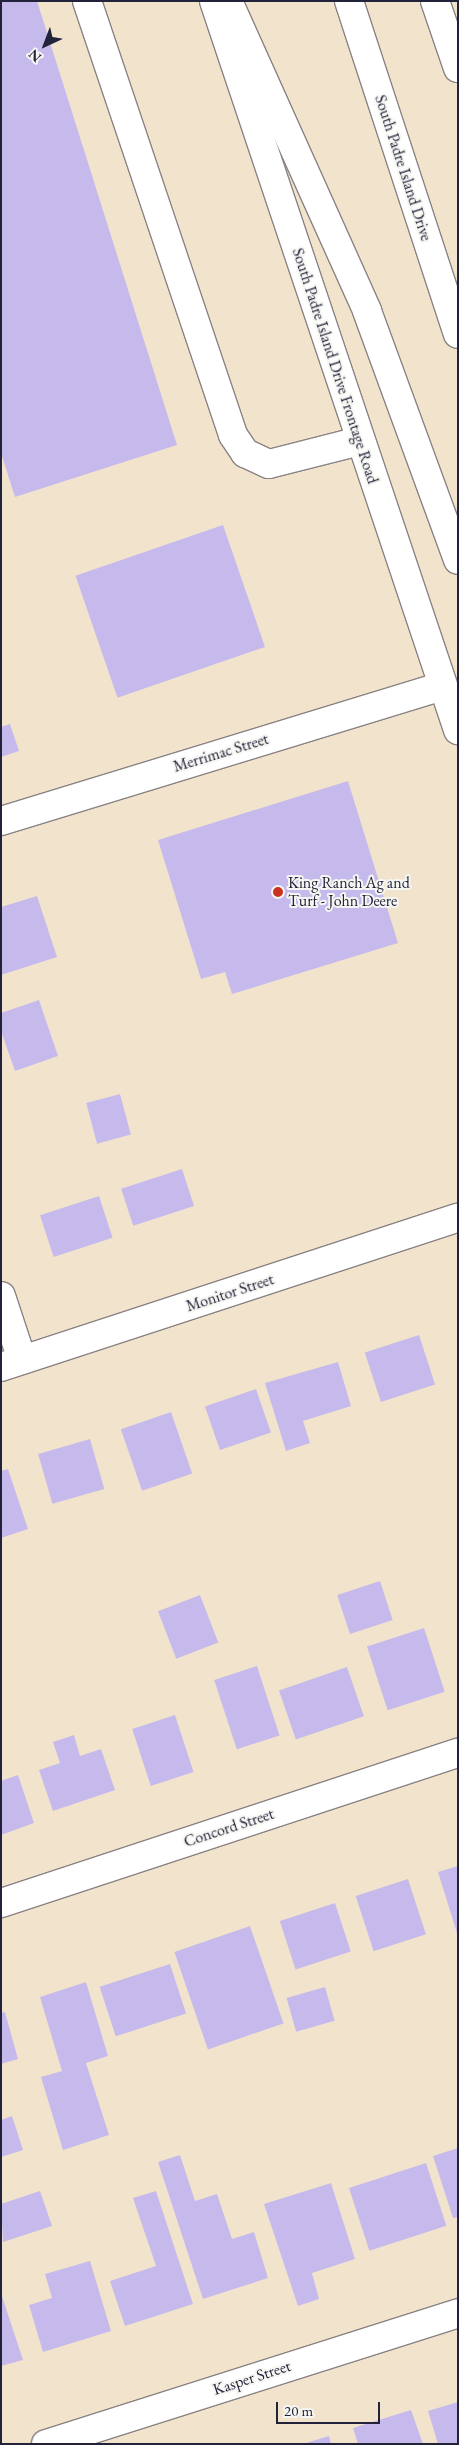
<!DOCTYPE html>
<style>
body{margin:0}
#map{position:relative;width:459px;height:2445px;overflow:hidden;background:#f2e4cc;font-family:"EB Garamond",serif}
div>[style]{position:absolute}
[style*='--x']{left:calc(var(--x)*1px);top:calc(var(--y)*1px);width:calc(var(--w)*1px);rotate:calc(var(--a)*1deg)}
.building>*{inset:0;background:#c6baed;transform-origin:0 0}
.roads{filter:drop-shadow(1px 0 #8a8384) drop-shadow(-1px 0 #8a8384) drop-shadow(0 1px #8a8384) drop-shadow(0 -1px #8a8384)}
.minor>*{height:28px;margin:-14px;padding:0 14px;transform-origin:14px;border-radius:14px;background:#fff}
.major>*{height:28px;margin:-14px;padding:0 14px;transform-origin:14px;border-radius:14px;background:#fff}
.highway>*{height:28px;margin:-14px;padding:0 14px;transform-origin:14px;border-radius:14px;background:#fff}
.dots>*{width:14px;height:14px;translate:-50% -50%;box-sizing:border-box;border:2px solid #f6f6f2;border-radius:50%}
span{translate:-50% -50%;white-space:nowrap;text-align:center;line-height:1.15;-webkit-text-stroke:4px #f6f6f2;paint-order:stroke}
.street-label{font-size:16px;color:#22223b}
.poi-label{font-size:16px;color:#22223b}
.left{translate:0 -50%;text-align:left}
.frame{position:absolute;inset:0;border:2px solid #22223b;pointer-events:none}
.north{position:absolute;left:20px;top:20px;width:50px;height:50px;-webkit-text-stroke:4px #f6f6f2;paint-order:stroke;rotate:223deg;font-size:14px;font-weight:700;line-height:20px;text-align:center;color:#22223b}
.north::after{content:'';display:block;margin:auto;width:18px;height:22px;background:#22223b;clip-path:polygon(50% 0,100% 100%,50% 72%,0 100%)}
.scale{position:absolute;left:276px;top:2402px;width:104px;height:22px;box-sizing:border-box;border:2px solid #22223b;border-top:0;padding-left:6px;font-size:15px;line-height:18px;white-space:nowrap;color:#22223b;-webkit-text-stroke:4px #f6f6f2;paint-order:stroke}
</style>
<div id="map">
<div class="building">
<i style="clip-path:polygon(1px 1px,37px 1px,177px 445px,15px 497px,1px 453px)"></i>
<i style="left:223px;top:525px;width:129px;height:156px;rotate:71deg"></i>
<i style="clip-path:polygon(10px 724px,19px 751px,1px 757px,1px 727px)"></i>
<i style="clip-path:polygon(348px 781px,398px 943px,232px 994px,225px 972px,201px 979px,158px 840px)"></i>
<i style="clip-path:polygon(37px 896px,57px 957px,1px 975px,1px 907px)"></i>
<i style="clip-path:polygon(39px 1000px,58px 1056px,15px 1071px,1px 1031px,1px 1013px)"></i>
<i style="left:120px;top:1094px;width:42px;height:35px;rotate:75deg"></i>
<i style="left:182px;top:1169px;width:39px;height:64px;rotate:72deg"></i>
<i style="left:99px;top:1196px;width:44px;height:62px;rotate:72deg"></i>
<i style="left:419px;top:1335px;width:52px;height:57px;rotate:72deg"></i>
<i style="clip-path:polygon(338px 1362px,351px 1406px,303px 1421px,310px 1443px,286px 1451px,265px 1383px)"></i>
<i style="left:256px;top:1389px;width:46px;height:54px;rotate:71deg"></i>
<i style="left:171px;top:1412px;width:65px;height:53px;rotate:71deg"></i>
<i style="left:90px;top:1439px;width:52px;height:54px;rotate:74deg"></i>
<i style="clip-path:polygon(8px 1469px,28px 1529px,1px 1538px,1px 1471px)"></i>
<i style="left:380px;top:1581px;width:41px;height:45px;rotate:72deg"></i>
<i style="left:200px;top:1595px;width:51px;height:45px;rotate:69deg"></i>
<i style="left:424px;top:1628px;width:67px;height:60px;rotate:72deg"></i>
<i style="left:257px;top:1666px;width:73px;height:45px;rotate:72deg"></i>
<i style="left:347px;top:1667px;width:52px;height:72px;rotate:71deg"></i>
<i style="left:175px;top:1715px;width:60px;height:45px;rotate:72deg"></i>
<i style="clip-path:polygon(74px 1735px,80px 1756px,101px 1749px,115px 1790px,53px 1811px,39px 1770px,60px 1763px,53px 1742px)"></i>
<i style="clip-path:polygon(18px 1775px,34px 1823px,1px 1835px,1px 1781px)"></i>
<i style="clip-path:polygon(458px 1866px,458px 1933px,457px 1933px,438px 1872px)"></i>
<i style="left:408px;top:1879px;width:58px;height:55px;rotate:72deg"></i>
<i style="left:335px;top:1903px;width:51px;height:58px;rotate:72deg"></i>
<i style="left:250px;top:1926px;width:103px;height:80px;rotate:71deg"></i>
<i style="left:170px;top:1964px;width:52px;height:74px;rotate:72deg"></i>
<i style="clip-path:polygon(86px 1982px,108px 2056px,86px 2063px,109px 2135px,63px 2150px,41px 2077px,62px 2071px,40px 1997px)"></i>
<i style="left:325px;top:1987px;width:35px;height:40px;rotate:74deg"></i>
<i style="clip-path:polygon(5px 2012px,18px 2059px,1px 2064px,1px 2013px)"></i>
<i style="clip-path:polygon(12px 2116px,23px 2150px,1px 2157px,1px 2120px)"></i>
<i style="clip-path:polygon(458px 2148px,458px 2217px,453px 2218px,433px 2156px)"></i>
<i style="clip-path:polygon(180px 2155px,195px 2201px,217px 2194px,232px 2239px,254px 2232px,268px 2278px,203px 2299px,158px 2162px)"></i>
<i style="left:426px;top:2163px;width:66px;height:81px;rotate:72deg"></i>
<i style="clip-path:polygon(331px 2183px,355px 2259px,312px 2273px,319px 2299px,298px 2306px,264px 2204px)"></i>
<i style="clip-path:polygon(40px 2191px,52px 2226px,3px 2242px,1px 2204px)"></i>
<i style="clip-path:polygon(156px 2191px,193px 2304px,125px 2326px,110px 2281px,156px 2266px,133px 2198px)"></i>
<i style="clip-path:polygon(90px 2261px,111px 2331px,43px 2352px,29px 2305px,52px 2298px,45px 2274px)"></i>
<i style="clip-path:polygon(1px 2293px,23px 2360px,1px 2366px)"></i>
<i style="clip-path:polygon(458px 2402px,458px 2444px,438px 2444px,428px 2411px)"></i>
<i style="clip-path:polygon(411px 2410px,423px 2444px,358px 2444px,353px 2428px)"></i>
<i style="clip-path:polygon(329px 2436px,331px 2444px,306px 2444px,306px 2443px)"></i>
</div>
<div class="roads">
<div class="minor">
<i style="--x:87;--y:1;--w:458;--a:71.4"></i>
<i style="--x:233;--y:435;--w:22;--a:56"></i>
<i style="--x:245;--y:453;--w:26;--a:25"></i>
<i style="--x:269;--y:464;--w:94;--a:-14.2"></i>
<i style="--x:1;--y:821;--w:461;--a:-17"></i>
<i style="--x:1;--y:1296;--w:67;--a:71.8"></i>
<i style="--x:1;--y:1367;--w:481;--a:-18.1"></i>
<i style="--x:1;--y:1903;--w:481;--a:-18.2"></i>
<i style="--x:46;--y:2444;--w:432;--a:-17.6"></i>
</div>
<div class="major">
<i style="--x:214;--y:1;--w:769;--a:71.49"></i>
</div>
<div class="highway">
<i style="--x:228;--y:1;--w:340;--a:65.8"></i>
<i style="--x:367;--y:311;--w:265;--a:69.9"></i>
<i style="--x:349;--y:1;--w:350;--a:71.9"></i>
<i style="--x:435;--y:1;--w:71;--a:71.1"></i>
</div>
</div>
<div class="dots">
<i style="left:278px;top:892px;background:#c8321e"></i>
</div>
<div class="street-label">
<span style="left:403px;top:168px;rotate:72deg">South Padre Island Drive</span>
<span style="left:335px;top:366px;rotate:72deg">South Padre Island Drive Frontage Road</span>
<span style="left:221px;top:753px;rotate:-17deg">Merrimac Street</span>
<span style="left:230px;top:1293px;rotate:-18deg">Monitor Street</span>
<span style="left:229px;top:1828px;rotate:-18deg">Concord Street</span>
<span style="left:252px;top:2378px;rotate:-18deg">Kasper Street</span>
</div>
<div class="poi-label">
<span class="left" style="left:288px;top:892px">King Ranch Ag and<br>Turf - John Deere</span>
</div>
<div class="frame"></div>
<div class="north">N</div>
<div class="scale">20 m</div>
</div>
